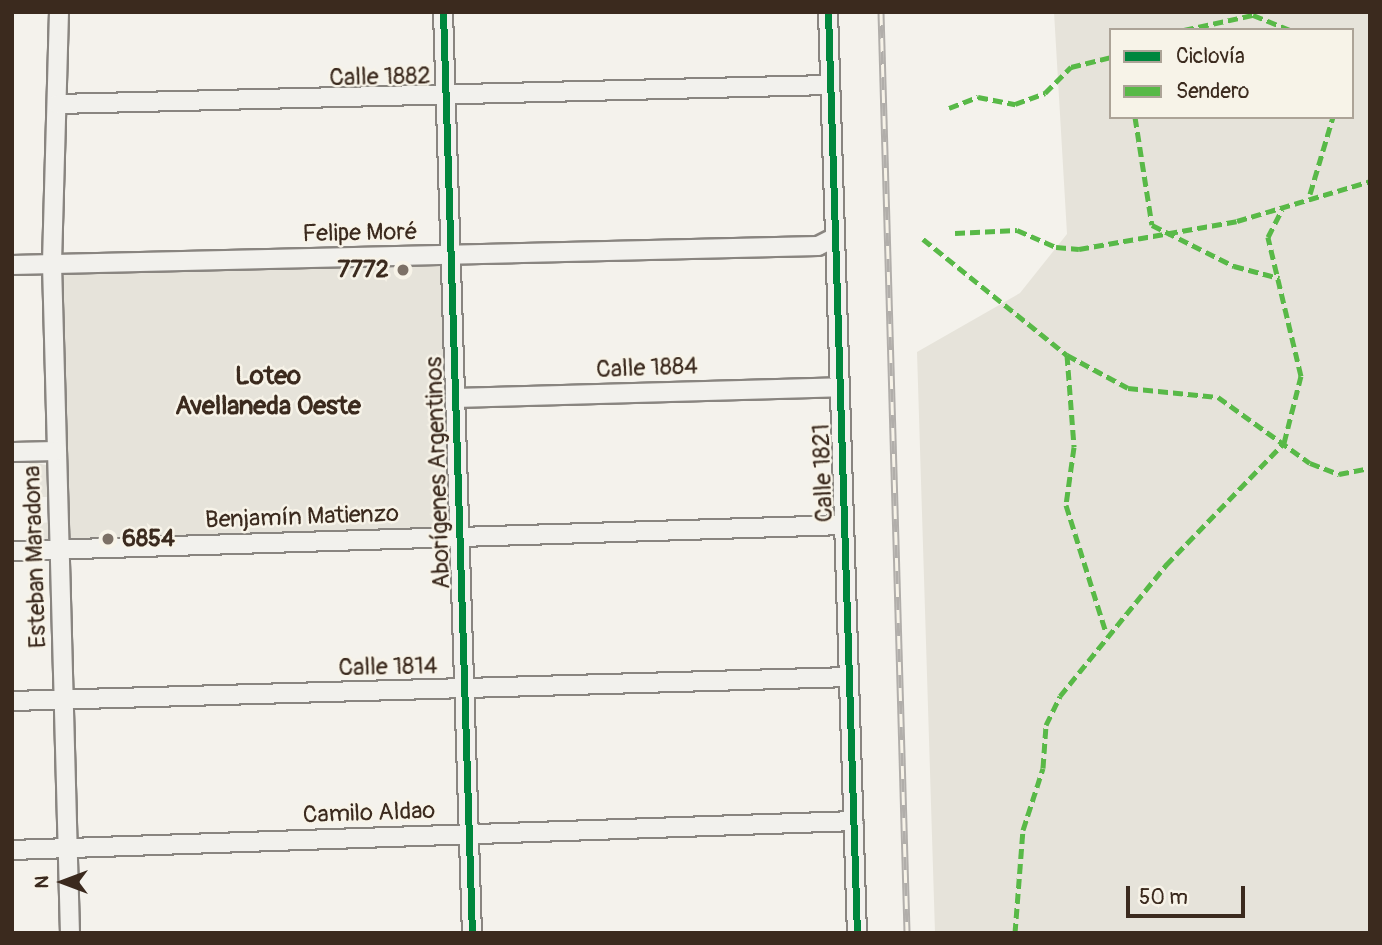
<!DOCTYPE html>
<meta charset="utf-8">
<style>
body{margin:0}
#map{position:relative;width:1382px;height:945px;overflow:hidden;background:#f4f2ec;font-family:Pangolin,sans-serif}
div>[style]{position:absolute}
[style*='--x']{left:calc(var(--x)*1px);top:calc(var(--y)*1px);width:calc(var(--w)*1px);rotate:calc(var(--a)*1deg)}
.green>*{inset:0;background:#e6e3da;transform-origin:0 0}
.roads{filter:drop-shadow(2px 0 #898580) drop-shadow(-2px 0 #898580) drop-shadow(0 2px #898580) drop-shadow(0 -2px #898580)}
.street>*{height:18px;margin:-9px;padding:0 9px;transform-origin:9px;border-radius:9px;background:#f2f1ed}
.rail>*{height:7px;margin-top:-3.5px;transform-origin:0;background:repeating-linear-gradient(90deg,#f7f3e8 0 13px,#b1aeaa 0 26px);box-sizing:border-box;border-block:2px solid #b1aeaa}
.quiet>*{height:5px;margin-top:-2.5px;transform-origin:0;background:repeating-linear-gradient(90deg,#58b947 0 10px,transparent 0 15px)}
.cycleway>*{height:7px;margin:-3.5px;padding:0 3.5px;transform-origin:3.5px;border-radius:3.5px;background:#00873e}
.dots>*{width:19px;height:19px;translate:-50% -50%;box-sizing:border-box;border:4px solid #f7f3e8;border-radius:50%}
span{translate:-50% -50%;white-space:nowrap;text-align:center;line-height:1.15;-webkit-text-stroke:5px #f7f3e8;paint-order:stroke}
.street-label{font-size:24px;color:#3b2a1e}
.poi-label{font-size:24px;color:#3b2a1e;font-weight:700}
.right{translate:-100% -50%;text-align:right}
.left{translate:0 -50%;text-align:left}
.neighbourhood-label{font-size:26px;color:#3b2a1e;font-weight:700}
.frame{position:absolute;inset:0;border:14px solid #3b2a1e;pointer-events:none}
.legend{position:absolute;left:1109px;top:28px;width:245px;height:91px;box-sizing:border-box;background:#f7f3e8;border:2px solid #aca397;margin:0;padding:9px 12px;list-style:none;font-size:21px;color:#3b2a1e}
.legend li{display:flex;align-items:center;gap:14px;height:35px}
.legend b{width:35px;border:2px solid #aca397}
.north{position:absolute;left:28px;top:847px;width:70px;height:70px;-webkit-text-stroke:5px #f7f3e8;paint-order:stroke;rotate:270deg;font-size:19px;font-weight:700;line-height:28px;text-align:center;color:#3b2a1e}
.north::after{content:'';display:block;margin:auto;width:24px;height:32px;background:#3b2a1e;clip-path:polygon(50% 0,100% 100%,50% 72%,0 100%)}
.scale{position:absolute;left:1126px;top:886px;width:119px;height:32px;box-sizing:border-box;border:4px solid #3b2a1e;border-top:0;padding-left:9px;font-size:21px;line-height:24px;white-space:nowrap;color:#3b2a1e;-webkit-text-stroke:5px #f7f3e8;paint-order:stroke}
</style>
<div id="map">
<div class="green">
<i style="clip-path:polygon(evenodd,1054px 12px,1370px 12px,1370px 933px,935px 933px,917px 352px,1020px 293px,1067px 234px,1054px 12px,1111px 30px,1352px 30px,1352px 117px,1111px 117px,1111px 30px)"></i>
<i style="left:450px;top:255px;width:282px;height:398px;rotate:88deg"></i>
<i style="clip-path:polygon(26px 461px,51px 466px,51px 497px,40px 497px,39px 472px)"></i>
<i style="clip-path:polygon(52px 522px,48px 540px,28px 545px,41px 523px)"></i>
</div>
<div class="roads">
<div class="street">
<i style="--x:59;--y:12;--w:252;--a:91.6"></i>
<i style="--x:52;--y:264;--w:669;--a:88.46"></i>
<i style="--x:443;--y:12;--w:921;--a:88.2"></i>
<i style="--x:828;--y:12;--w:921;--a:88.2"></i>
<i style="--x:57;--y:104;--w:773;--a:-1.41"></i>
<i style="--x:12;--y:265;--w:806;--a:-1.35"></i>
<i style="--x:818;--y:246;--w:16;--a:-27"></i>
<i style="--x:455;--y:398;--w:385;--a:-1.6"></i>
<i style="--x:12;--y:452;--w:45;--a:-1.3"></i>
<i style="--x:12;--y:551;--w:832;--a:-1.79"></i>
<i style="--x:12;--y:701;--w:837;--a:-1.64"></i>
<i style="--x:12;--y:850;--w:842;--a:-1.97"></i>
</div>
</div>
<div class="rail">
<i style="--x:881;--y:12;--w:921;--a:88.38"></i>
</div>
<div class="quiet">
<i style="--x:1184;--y:30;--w:71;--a:-12.3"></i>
<i style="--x:1253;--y:15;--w:40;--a:22"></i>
<i style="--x:949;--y:108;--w:31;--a:-21"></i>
<i style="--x:978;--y:97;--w:38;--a:11"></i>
<i style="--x:1015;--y:104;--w:32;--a:-20"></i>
<i style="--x:1045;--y:93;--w:37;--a:-45"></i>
<i style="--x:1071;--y:67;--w:41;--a:-14"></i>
<i style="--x:1135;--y:117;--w:109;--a:81.1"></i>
<i style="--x:1152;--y:225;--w:92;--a:26.6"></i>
<i style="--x:1234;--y:266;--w:47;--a:14.9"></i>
<i style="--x:1310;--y:194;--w:80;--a:-73.4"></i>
<i style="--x:955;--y:233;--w:62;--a:-2.8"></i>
<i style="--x:1017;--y:230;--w:43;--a:23.6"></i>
<i style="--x:1056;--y:247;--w:23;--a:5"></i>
<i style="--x:1079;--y:249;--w:160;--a:-10"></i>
<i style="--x:1237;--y:221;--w:139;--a:-16.7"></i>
<i style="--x:923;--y:239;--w:185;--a:38.9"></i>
<i style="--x:1067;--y:355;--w:92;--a:85.6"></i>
<i style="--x:1074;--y:447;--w:59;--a:97.9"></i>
<i style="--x:1066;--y:505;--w:134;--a:72.6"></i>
<i style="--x:1067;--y:355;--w:69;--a:28.4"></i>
<i style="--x:1128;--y:388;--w:90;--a:5.7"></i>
<i style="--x:1218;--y:397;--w:113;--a:35.7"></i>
<i style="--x:1310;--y:463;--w:31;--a:21"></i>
<i style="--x:1339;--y:474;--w:32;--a:-11"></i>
<i style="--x:1015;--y:933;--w:103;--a:-85.6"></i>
<i style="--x:1023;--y:830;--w:65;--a:-72.1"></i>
<i style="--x:1043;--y:768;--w:43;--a:-86"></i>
<i style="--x:1046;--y:725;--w:32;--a:-64"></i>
<i style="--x:1060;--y:696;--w:169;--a:-51"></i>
<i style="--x:1166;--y:565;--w:170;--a:-46"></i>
<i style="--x:1284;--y:443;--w:69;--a:-75.8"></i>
<i style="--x:1301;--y:376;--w:143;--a:-103.4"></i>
<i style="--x:1268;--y:237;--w:31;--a:-63"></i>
</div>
<div class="cycleway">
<i style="--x:443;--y:12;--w:921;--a:88.2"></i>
<i style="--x:828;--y:12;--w:921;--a:88.2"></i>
</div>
<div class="dots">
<i style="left:403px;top:270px;background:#7c7066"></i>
<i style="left:108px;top:539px;background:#7c7066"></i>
</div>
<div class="street-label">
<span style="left:380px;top:77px;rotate:-1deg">Calle 1882</span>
<span style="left:360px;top:233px;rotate:-1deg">Felipe Moré</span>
<span style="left:647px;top:368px;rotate:-2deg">Calle 1884</span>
<span style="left:438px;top:473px;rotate:-92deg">Aborígenes Argentinos</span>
<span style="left:823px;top:473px;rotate:-92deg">Calle 1821</span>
<span style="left:302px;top:517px;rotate:-2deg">Benjamín Matienzo</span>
<span style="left:35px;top:557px;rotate:-92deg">Esteban Maradona</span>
<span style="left:388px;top:667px;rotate:-1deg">Calle 1814</span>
<span style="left:369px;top:813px;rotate:-2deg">Camilo Aldao</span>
</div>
<div class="poi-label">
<span class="right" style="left:389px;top:270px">7772</span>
<span class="left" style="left:122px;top:539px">6854</span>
</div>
<div class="neighbourhood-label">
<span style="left:268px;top:392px">Loteo<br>Avellaneda Oeste</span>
</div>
<div class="frame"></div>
<ul class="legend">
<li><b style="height:9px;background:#00873e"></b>Ciclovía</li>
<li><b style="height:9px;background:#58b947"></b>Sendero</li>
</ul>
<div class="north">N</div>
<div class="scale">50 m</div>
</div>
